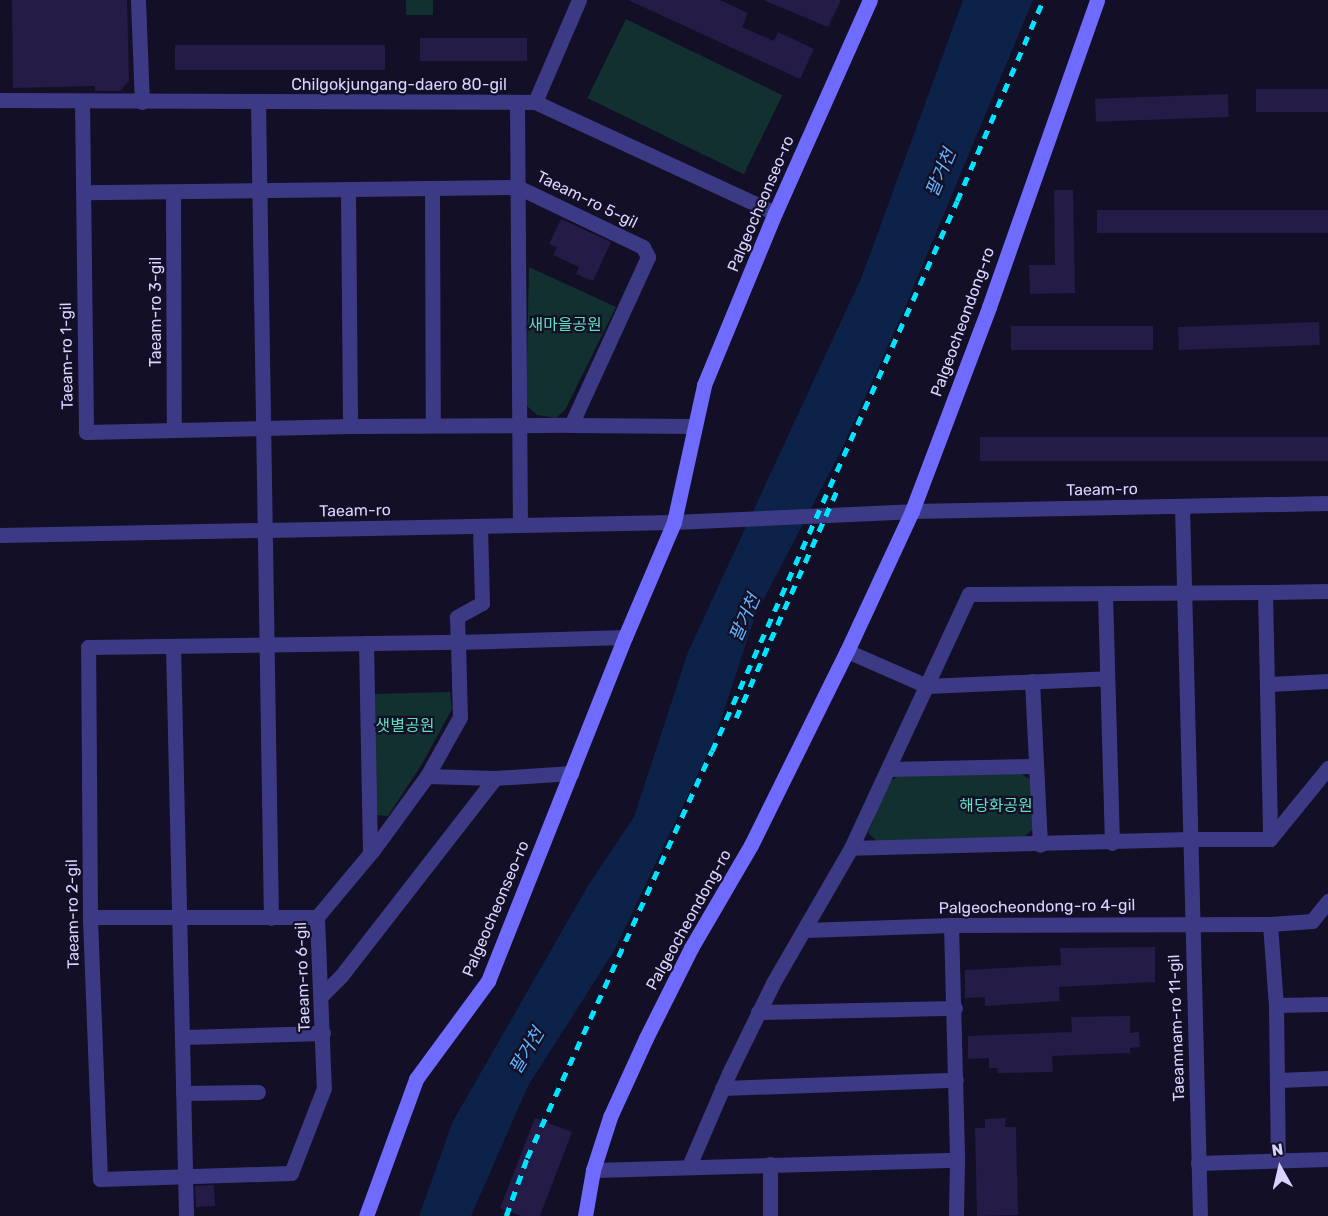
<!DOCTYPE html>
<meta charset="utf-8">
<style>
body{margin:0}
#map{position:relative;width:1328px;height:1216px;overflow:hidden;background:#130f26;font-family:Rubik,"Noto Sans KR",sans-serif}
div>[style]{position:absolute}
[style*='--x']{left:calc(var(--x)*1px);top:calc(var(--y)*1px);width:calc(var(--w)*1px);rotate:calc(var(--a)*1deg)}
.green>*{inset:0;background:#12302f;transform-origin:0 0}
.water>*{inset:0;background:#0c2248}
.building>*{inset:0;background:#241b47;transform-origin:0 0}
.street>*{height:15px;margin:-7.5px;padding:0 7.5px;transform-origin:7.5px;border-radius:7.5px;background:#3d3a85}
.secondary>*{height:15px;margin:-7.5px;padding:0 7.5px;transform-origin:7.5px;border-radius:7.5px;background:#6f6bff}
.rail>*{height:4.5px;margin-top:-2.25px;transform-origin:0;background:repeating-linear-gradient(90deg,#00e5ff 0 9px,transparent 0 17px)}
span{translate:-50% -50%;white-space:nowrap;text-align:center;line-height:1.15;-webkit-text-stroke:4.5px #130f26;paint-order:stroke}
.street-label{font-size:16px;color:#d9d4ff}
.park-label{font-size:16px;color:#5fe0c0}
.water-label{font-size:18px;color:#62b6ff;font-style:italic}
.north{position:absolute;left:1250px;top:1138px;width:60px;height:60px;-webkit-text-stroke:4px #130f26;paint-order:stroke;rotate:352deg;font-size:16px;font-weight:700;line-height:24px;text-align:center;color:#d9d4ff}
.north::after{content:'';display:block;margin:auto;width:21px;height:27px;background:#d9d4ff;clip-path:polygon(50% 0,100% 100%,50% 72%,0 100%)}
</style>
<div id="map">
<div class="green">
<i style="left:406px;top:0;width:27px;height:15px"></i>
<i style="left:626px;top:19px;width:174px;height:88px;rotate:26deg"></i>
<i style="clip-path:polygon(529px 267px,616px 307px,565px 410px,556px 418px,537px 415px,526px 405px)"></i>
<i style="clip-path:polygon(450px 692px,452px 709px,422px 764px,388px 816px,374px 815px,371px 694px)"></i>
<i style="clip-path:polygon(1017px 771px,1031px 780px,1034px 828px,1023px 838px,878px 842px,868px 833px,888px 782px,899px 776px)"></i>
</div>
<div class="water">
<i style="clip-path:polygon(963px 0,1033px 0,904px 310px,841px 451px,755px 616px,715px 738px,614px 951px,528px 1086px,471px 1216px,419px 1216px,453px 1121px,589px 884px,634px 817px,688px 652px,862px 276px)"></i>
</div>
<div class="building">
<i style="clip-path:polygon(12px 0,127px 0,129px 81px,120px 91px,95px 91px,95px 86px,13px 88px)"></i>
<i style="clip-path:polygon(628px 0,720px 0,748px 13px,742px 27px,774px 41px,778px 32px,814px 49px,800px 79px)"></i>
<i style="clip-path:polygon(763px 0,841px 0,828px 27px)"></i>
<i style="left:420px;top:38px;width:107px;height:23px"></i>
<i style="left:385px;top:45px;width:25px;height:210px;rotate:90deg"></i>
<i style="left:1328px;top:89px;width:23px;height:72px;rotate:90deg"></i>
<i style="left:1228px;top:94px;width:23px;height:133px;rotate:88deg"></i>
<i style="clip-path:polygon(1054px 190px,1073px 190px,1075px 293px,1030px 294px,1029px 265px,1055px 265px)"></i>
<i style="left:1328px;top:210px;width:23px;height:231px;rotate:90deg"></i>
<i style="clip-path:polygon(561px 219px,611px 242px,593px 281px,576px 274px,579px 267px,553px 255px,557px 247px,549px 244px)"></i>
<i style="left:1319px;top:322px;width:23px;height:141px;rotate:88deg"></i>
<i style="left:1153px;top:326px;width:24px;height:142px;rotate:90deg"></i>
<i style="left:1328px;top:437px;width:24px;height:348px;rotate:90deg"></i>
<i style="clip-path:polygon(1155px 947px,1155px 982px,1059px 987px,1060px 1001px,985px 1006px,985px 997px,965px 998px,965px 970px,1061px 965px,1060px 948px)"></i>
<i style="clip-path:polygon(1130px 1016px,1130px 1033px,1139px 1032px,1140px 1047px,1130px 1048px,1130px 1053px,1052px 1056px,1053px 1072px,998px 1073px,997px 1068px,989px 1068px,989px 1058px,968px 1059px,968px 1036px,1072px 1032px,1071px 1017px)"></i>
<i style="clip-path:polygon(535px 1118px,572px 1132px,540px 1216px,521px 1216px,500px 1208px)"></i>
<i style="clip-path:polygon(1006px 1118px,1005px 1127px,1016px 1127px,1018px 1215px,977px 1216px,975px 1128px,985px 1128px,985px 1119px)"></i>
<i style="left:214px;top:1185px;width:21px;height:19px;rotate:87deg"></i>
</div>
<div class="street">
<i style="--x:138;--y:0;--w:102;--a:87.8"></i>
<i style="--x:0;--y:100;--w:535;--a:0.21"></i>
<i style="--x:535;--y:102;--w:264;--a:24.8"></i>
<i style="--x:82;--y:101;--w:331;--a:89.3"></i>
<i style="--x:86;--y:432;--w:264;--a:-1.3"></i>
<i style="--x:350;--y:426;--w:221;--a:-0.3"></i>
<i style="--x:571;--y:425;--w:185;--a:-65.4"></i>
<i style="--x:648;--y:257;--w:11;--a:-117"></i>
<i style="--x:643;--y:247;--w:139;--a:-154.4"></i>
<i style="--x:518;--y:187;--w:434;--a:179.3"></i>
<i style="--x:517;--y:102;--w:423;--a:89.6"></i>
<i style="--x:535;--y:102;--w:111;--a:-66.7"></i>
<i style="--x:258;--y:103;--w:815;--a:89.09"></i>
<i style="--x:432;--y:189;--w:236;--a:89.8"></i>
<i style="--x:348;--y:190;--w:236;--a:89.5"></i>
<i style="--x:173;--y:193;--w:236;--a:89.8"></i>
<i style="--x:571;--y:425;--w:122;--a:0.5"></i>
<i style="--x:1182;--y:506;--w:710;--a:88.55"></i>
<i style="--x:480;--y:526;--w:77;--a:88.5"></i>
<i style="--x:482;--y:603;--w:29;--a:151"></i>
<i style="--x:457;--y:617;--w:25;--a:88"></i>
<i style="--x:458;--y:642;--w:75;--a:88.5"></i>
<i style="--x:460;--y:717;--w:68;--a:119.2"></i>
<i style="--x:427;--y:776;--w:92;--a:126.1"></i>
<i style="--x:373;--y:850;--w:87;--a:129.9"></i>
<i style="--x:317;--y:917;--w:171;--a:87.7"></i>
<i style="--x:324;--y:1088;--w:91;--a:111.2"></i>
<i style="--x:291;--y:1173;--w:191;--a:178.2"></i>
<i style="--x:100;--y:1179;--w:262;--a:-92.2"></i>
<i style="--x:90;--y:917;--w:270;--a:-90.4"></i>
<i style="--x:88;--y:647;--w:370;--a:-0.8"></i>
<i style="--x:458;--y:642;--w:167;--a:-1.7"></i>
<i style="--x:0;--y:535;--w:674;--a:-1.1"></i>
<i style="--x:674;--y:522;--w:238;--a:-2.6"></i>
<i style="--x:912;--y:511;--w:416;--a:-1.1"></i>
<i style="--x:1265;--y:592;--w:63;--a:-0.9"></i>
<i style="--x:1105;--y:594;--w:249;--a:88.4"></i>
<i style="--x:366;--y:643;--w:210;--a:88.9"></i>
<i style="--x:173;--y:646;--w:570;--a:88.69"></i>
<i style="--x:847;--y:651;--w:87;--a:23.6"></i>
<i style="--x:927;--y:686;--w:180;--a:-2.5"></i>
<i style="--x:1032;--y:681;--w:164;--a:87.2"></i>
<i style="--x:1268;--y:684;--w:60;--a:-2.9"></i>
<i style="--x:888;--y:769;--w:148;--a:-1.2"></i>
<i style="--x:427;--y:776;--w:68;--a:1.7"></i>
<i style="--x:495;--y:778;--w:77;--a:-3.7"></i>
<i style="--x:1270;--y:839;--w:92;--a:-50.8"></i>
<i style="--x:90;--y:917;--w:227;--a:0"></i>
<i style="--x:1270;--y:924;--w:81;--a:85.8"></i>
<i style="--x:1276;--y:1005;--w:155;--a:89.3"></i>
<i style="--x:951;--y:925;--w:235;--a:88.5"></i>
<i style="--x:957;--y:1160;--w:56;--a:91"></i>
<i style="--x:805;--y:930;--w:146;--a:-2"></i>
<i style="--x:951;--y:925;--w:319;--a:-0.2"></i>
<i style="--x:1270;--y:924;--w:42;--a:-4.1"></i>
<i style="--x:1312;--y:921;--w:26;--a:-51"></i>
<i style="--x:321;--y:996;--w:28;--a:-45"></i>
<i style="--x:341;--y:976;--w:251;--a:-52.1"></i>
<i style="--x:1276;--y:1005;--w:52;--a:-1.1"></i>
<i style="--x:758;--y:1012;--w:197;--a:-1.2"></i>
<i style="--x:183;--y:1037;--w:140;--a:-1.6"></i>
<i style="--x:1278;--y:1080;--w:50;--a:-2.3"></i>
<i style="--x:722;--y:1088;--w:234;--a:-2"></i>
<i style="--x:183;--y:1093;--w:75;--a:-0.8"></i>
<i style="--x:1198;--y:1163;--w:130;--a:-1.8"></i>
<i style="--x:689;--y:1166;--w:101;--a:-66.7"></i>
<i style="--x:729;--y:1073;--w:100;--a:-63.9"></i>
<i style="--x:773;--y:983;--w:156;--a:-60"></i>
<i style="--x:851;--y:848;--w:280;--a:-65.1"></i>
<i style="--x:969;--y:594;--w:296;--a:-0.4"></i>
<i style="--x:1265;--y:592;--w:247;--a:88.8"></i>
<i style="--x:1270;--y:839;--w:80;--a:180"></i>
<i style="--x:1190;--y:839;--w:339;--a:178.5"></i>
<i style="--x:593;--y:1170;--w:364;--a:-1.6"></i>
<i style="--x:770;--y:1216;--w:52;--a:-90"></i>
</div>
<div class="secondary">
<i style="--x:366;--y:1216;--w:146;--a:-69.9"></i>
<i style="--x:416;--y:1079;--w:122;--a:-53.7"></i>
<i style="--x:488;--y:981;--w:370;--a:-68.3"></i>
<i style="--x:625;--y:637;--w:125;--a:-66.9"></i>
<i style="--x:674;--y:522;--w:140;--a:-77.6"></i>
<i style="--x:704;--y:385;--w:186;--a:-67.6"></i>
<i style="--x:775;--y:213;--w:233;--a:-66"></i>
<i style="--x:585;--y:1216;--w:47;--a:-80.1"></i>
<i style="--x:593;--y:1170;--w:56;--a:-72.2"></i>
<i style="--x:610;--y:1117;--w:87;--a:-65.5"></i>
<i style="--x:646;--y:1038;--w:101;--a:-63.4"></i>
<i style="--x:691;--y:948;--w:119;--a:-59.8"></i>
<i style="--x:751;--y:845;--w:216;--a:-63.7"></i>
<i style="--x:847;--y:651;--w:154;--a:-65.1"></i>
<i style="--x:912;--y:511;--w:218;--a:-69.3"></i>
<i style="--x:989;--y:307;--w:325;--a:-70.6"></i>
</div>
<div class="rail">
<i style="--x:736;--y:718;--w:249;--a:-66.1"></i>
<i style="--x:506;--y:1216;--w:62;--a:-70.1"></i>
<i style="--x:527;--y:1158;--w:447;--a:-65.6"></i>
<i style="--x:712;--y:751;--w:602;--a:-65.99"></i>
<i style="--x:957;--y:201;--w:219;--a:-66.8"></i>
</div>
<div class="street-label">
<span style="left:399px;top:85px">Chilgokjungang-daero 80-gil</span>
<span style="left:587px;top:200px;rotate:26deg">Taeam-ro 5-gil</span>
<span style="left:761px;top:204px;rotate:-67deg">Palgeocheonseo-ro</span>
<span style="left:156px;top:312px;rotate:-90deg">Taeam-ro 3-gil</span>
<span style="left:963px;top:322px;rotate:-70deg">Palgeocheondong-ro</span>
<span style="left:67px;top:356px;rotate:-91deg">Taeam-ro 1-gil</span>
<span style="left:1102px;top:490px;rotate:-1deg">Taeam-ro</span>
<span style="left:355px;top:511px;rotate:-1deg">Taeam-ro</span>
<span style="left:1037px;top:907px;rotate:-1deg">Palgeocheondong-ro 4-gil</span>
<span style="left:496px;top:909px;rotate:-67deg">Palgeocheonseo-ro</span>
<span style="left:73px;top:914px;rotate:-91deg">Taeam-ro 2-gil</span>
<span style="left:689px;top:920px;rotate:-61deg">Palgeocheondong-ro</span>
<span style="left:303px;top:977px;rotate:-92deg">Taeam-ro 6-gil</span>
<span style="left:1177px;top:1028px;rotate:-92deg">Taeamnam-ro 11-gil</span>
</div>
<div class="park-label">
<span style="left:565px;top:325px">새마을공원</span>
<span style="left:405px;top:726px">샛별공원</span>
<span style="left:996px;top:806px">해당화공원</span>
</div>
<div class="water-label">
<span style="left:941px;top:173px;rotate:-67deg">팔거천</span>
<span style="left:745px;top:618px;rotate:-66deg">팔거천</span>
<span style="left:527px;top:1051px;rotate:-59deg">팔거천</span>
</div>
<div class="north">N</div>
</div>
